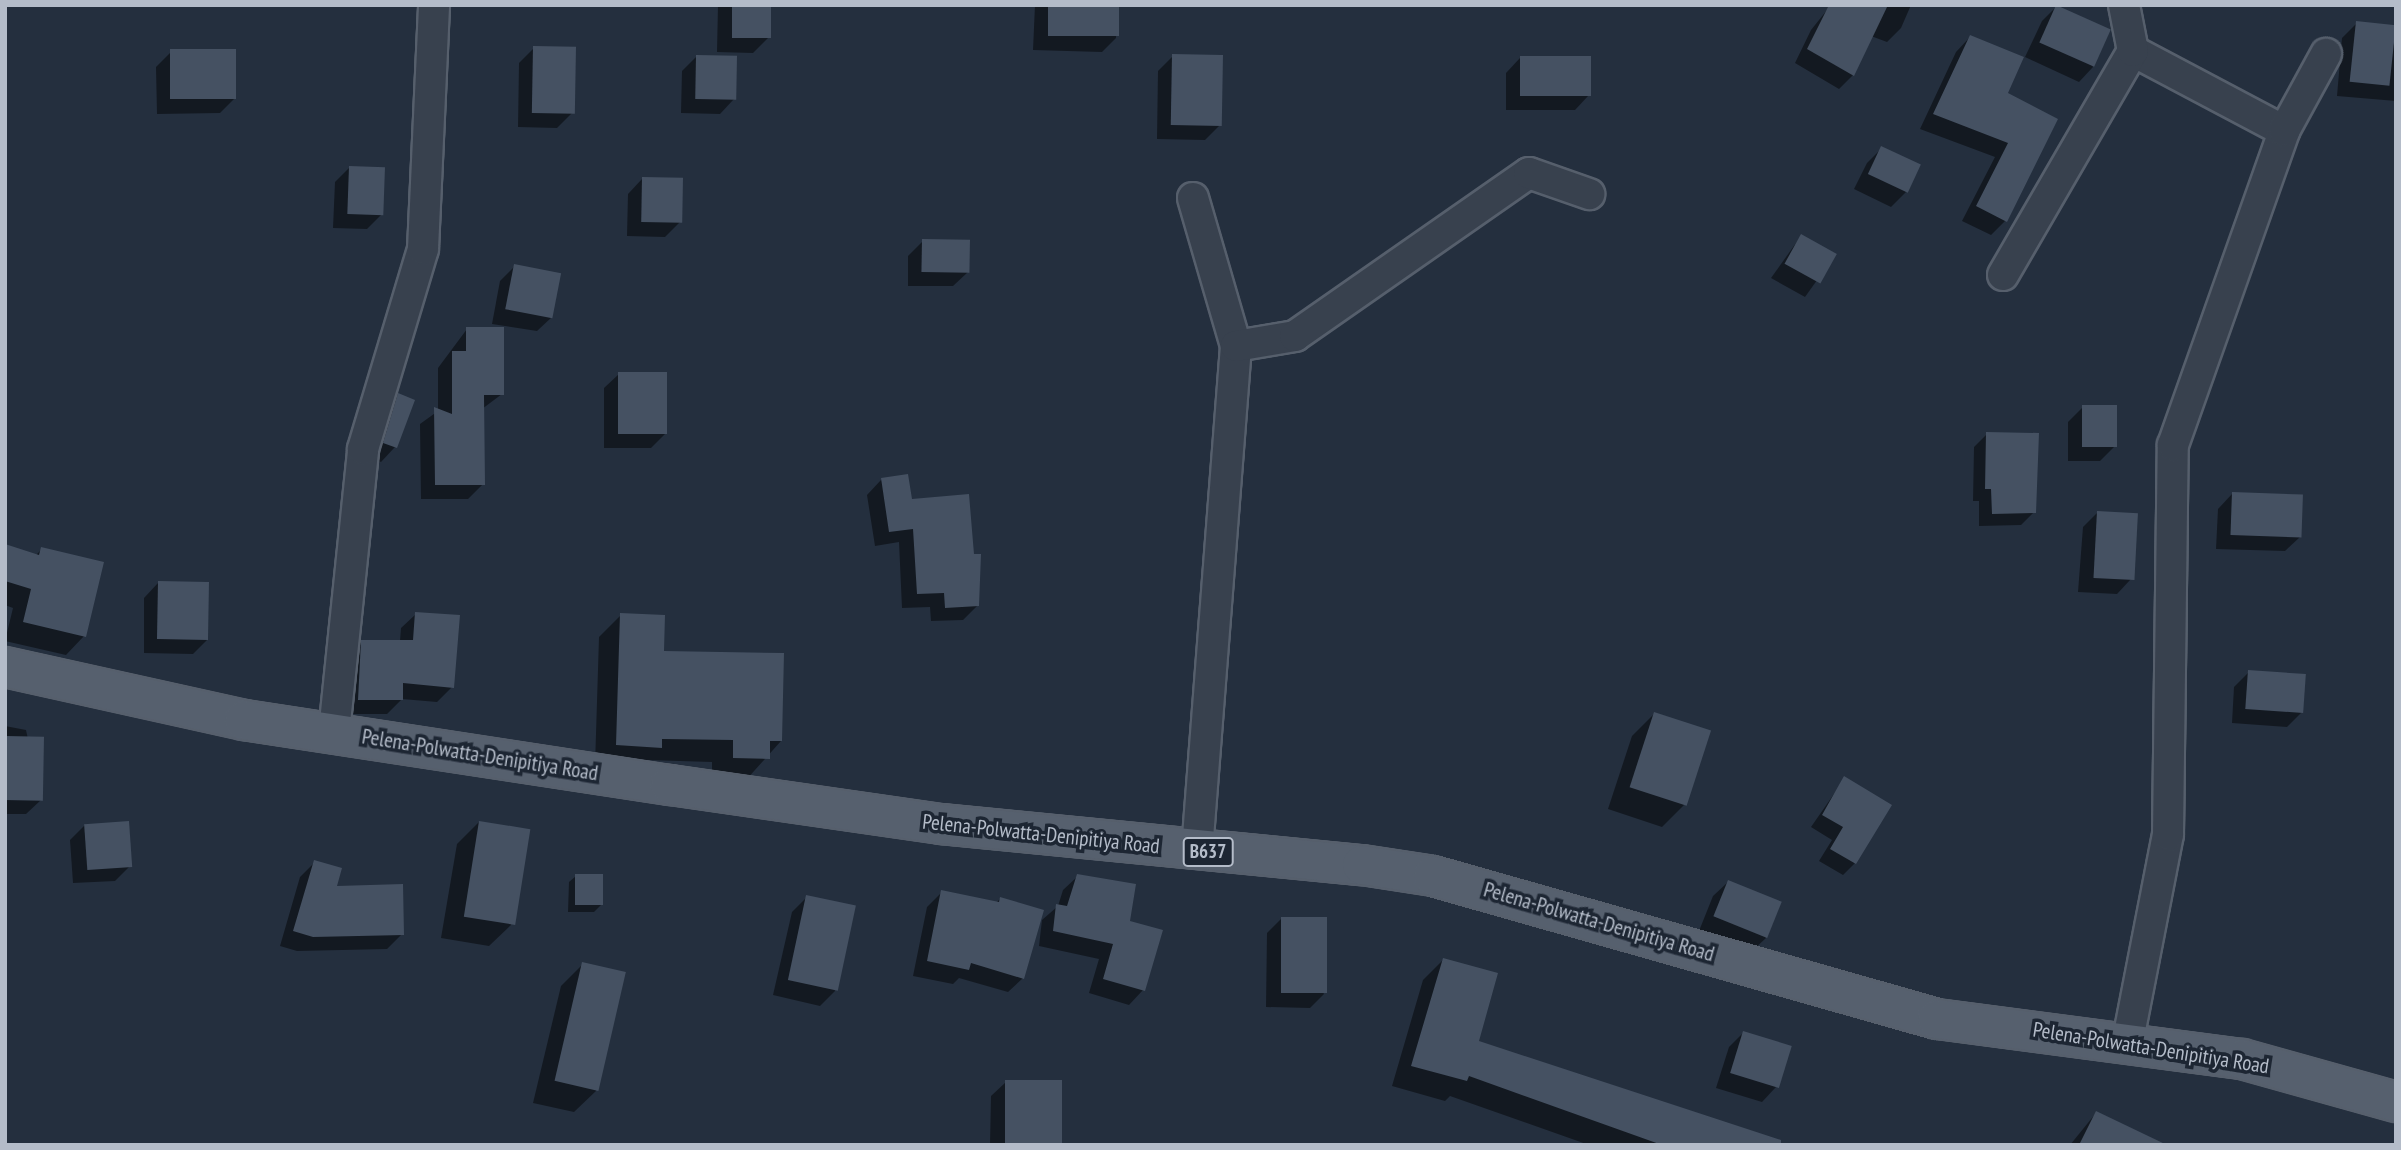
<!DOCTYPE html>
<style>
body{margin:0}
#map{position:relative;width:2401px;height:1150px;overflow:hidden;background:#242f3e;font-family:"PT Sans Narrow",sans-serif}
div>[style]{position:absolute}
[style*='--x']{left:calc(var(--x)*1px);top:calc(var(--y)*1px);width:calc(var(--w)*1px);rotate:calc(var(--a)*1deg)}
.shadow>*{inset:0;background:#0007}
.building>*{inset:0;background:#455162;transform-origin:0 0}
.roads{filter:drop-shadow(2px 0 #565f6c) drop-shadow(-2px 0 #565f6c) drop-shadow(0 2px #565f6c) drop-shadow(0 -2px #565f6c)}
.minor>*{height:30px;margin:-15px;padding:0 15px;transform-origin:15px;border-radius:15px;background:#38414e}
.major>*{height:38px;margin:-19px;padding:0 19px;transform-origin:19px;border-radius:19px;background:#56606e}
span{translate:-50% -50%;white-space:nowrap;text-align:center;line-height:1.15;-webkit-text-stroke:7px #1d2633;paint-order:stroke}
.shield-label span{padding:2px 5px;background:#1d2633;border:2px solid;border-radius:5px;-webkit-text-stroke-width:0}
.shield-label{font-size:19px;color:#b4bcc9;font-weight:700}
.street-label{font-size:21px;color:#b4bcc9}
.frame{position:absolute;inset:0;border:7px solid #b4bcc9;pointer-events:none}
</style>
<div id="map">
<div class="shadow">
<i style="clip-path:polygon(718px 5px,769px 5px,768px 38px,753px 53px,717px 52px)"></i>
<i style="clip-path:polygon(1035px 5px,1117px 5px,1116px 38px,1102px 52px,1033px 50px)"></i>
<i style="clip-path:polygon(1831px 5px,1911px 5px,1901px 28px,1887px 42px,1871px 36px,1853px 75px,1839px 89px,1795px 63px,1811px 30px)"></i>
<i style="clip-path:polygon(2056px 7px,2093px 67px,2079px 82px,2025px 57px,2042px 21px)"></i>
<i style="clip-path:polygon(2357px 23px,2396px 27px,2396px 101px,2337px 96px,2342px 38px)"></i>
<i style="clip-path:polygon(1970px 37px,2006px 94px,2056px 120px,2005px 221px,1991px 235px,1962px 221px,1995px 157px,1920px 129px,1956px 52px)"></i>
<i style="clip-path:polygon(534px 48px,572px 113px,557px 128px,518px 127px,519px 63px)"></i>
<i style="clip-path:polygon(171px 52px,235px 98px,220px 113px,157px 114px,156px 67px)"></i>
<i style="clip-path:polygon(697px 56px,734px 99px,720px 114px,681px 113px,682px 71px)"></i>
<i style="clip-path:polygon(1173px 56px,1220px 125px,1205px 140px,1157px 139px,1158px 71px)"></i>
<i style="clip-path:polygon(1520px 58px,1589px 95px,1575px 110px,1506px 110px,1506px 73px)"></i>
<i style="clip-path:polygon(1882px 148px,1906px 192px,1891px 207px,1854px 189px,1867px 163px)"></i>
<i style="clip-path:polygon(349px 168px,381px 215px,367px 229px,333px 228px,335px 182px)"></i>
<i style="clip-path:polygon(642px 179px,680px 222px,665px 237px,627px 236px,628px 194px)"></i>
<i style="clip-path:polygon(1801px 236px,1835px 255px,1805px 297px,1771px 278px)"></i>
<i style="clip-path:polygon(923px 241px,968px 272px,953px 286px,908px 286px,908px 256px)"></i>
<i style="clip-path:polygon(515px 266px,552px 317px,537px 331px,492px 324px,500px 281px)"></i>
<i style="clip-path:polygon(467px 329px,502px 394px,482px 409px,483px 484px,468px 499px,421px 499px,420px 424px,438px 411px,438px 368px)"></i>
<i style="clip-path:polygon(619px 374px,666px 433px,651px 448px,604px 448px,604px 388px)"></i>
<i style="clip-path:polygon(398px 395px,395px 447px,381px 462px,370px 457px,384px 410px)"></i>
<i style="clip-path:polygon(2083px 407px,2115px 446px,2100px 461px,2068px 461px,2068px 422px)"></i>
<i style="clip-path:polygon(1987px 434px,2034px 512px,2021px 525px,1979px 526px,1979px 501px,1973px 501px,1974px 447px)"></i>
<i style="clip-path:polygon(881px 480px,910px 501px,978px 605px,963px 620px,931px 621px,930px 607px,902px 608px,899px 542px,875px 546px,867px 495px)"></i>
<i style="clip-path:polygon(2232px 494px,2300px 537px,2285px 551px,2216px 549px,2218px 509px)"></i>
<i style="clip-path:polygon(2098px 512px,2131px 579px,2117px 594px,2078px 592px,2083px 527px)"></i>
<i style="clip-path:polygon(5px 546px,35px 556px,42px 549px,84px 636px,66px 655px,5px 641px,13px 608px,5px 605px)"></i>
<i style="clip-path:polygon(158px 583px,208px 639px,193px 654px,144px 653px,144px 598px)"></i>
<i style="clip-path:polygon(416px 614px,452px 687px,437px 702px,402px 699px,387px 714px,344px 714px,347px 656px,362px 641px,400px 641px,401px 628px)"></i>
<i style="clip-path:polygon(621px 615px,663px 653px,781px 741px,746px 780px,712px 780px,712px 762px,647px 760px,638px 769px,595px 766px,599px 637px)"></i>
<i style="clip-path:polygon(2249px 672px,2302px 712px,2287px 727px,2232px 723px,2234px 687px)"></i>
<i style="clip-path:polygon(1654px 714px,1684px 805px,1662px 827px,1608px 809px,1632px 736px)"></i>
<i style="clip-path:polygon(5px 726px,26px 730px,41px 800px,26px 814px,5px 814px)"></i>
<i style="clip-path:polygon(1845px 778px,1855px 863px,1843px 875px,1819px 861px,1832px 840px,1811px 827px)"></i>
<i style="clip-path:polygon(479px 822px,511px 925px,489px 946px,441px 938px,457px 844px)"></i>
<i style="clip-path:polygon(85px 825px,130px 866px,115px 881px,73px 883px,70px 840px)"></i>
<i style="clip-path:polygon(315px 862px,335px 887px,402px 934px,387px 949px,297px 951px,280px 946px,300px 877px)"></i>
<i style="clip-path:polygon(576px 876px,601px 905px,594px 912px,568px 912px,569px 882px)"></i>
<i style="clip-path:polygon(1078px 876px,1128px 922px,1143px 990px,1129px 1005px,1089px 993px,1099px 959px,1039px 946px,1042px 920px,1058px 906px,1063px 890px)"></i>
<i style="clip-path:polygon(1728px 882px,1766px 938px,1751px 952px,1699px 931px,1713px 896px)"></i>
<i style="clip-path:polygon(942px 892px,996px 903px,1000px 899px,1023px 978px,1008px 992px,959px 978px,953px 984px,913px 976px,927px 907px)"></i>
<i style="clip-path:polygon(807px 897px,835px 991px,820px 1006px,773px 995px,792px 912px)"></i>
<i style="clip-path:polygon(1281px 919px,1324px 994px,1310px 1008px,1266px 1007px,1267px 933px)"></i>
<i style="clip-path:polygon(1443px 960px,1477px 1042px,1736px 1145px,1589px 1145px,1450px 1096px,1445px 1101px,1392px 1086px,1423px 980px)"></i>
<i style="clip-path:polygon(583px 964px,596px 1091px,574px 1112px,533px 1103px,561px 986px)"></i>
<i style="clip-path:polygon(1743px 1033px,1776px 1087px,1762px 1102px,1716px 1088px,1729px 1047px)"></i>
<i style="clip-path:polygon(1006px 1082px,1059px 1145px,990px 1145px,991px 1096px)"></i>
<i style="clip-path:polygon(2096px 1113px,2164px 1145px,2070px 1145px)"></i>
</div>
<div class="building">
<i style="left:732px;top:5px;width:39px;height:33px"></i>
<i style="left:1048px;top:5px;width:71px;height:31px"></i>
<i style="clip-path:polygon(1829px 5px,1888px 5px,1854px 76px,1807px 49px)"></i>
<i style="left:2056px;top:5px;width:60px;height:41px;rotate:24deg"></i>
<i style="left:2356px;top:21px;width:40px;height:61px;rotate:6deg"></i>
<i style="clip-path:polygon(1970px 35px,2024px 57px,2008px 93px,2058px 119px,2007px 222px,1976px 206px,2008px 143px,1933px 114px)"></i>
<i style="left:533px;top:46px;width:43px;height:67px;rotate:1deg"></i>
<i style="left:236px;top:49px;width:50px;height:66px;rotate:90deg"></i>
<i style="left:1172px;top:54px;width:51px;height:71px;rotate:1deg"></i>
<i style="left:696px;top:55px;width:41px;height:44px;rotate:1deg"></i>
<i style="left:1591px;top:56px;width:40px;height:71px;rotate:90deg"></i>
<i style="left:1881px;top:146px;width:44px;height:31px;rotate:25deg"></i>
<i style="left:349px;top:166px;width:36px;height:48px;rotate:2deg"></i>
<i style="left:642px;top:177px;width:41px;height:45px;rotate:1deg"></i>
<i style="left:1801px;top:234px;width:41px;height:34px;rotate:29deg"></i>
<i style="left:922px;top:239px;width:48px;height:33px;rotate:1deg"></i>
<i style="left:514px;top:264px;width:48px;height:46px;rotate:11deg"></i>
<i style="clip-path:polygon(466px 327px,504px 327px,504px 395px,484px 395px,485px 485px,435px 485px,434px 407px,452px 414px,452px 351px,466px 351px)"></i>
<i style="left:618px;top:372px;width:49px;height:62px"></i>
<i style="clip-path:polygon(398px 393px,415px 400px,397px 448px,383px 443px)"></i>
<i style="left:2082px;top:405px;width:35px;height:42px"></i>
<i style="clip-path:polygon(1986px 432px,2039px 433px,2036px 513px,1992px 514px,1991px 489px,1985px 489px)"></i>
<i style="clip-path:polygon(908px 474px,912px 499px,969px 494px,974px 554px,981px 554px,979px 606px,945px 608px,944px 593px,917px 594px,913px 529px,889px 532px,881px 478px)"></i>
<i style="left:2232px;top:492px;width:71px;height:43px;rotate:2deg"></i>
<i style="left:2097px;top:511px;width:41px;height:67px;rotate:3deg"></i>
<i style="clip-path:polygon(5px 544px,39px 555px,41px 547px,104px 562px,86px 637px,23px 622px,31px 589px,5px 581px)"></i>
<i style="left:158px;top:581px;width:51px;height:58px;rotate:1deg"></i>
<i style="clip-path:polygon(415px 612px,460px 615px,454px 688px,403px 683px,403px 700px,358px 700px,361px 640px,413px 640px)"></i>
<i style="clip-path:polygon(620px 613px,665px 615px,664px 651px,784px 653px,782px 741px,770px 741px,770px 759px,733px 758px,733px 740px,662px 739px,662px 748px,616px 745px)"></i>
<i style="left:2248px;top:670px;width:58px;height:39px;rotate:4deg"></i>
<i style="left:1654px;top:712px;width:60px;height:79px;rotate:18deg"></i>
<i style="left:5px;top:736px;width:39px;height:64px;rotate:1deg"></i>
<i style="clip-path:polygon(1844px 776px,1892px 805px,1856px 864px,1830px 849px,1843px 827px,1822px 815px)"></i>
<i style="left:129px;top:821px;width:46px;height:45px;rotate:86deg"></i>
<i style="left:479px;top:821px;width:52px;height:97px;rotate:9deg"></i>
<i style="clip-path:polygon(314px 860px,342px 868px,337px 886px,403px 884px,404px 935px,313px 937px,293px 931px)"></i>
<i style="left:575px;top:874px;width:28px;height:31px"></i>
<i style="clip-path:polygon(1077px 874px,1136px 884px,1130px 921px,1163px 930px,1145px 991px,1103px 979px,1113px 944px,1053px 931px,1056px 904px,1067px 906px)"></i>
<i style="left:1728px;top:880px;width:58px;height:39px;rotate:22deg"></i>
<i style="clip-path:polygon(941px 890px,999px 902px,1000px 897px,1044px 910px,1024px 979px,971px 963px,969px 970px,927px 961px)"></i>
<i style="left:806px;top:895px;width:51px;height:87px;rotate:12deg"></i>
<i style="left:1281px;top:917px;width:46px;height:76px"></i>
<i style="clip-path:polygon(1443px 958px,1498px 973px,1479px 1041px,1781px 1140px,1781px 1145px,1662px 1145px,1469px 1076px,1467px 1081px,1411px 1066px)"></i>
<i style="left:582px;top:962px;width:45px;height:122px;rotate:13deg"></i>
<i style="left:1743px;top:1031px;width:51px;height:44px;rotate:17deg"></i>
<i style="left:1005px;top:1080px;width:57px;height:64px"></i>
<i style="clip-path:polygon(2096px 1111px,2167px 1145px,2079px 1145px)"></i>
</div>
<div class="roads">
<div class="minor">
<i style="--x:2133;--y:51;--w:171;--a:27.9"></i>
<i style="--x:1193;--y:198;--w:154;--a:73.8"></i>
<i style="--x:1236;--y:346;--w:507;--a:94.42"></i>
<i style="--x:2003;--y:275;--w:259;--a:-59.9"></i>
<i style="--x:2133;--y:51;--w:47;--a:-101.1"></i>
<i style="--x:1236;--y:346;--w:60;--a:-9.6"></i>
<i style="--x:1295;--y:336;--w:285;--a:-34.9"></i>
<i style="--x:1529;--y:173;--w:64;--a:19.3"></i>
<i style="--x:334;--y:732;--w:284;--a:-84.1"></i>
<i style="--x:363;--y:449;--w:209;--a:-73.3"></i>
<i style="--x:423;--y:249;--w:244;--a:-87.4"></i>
<i style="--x:2128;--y:1040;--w:209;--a:-79"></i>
<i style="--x:2168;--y:835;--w:390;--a:-89.3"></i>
<i style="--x:2173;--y:445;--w:333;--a:-70.5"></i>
<i style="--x:2284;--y:131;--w:88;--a:-61.4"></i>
</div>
<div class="major">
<i style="--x:5;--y:667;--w:245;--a:12.5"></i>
<i style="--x:244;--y:720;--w:431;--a:8.7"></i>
<i style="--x:670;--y:785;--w:274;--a:8.2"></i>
<i style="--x:941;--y:824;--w:423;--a:5.6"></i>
<i style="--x:1362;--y:865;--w:72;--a:8.8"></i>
<i style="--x:1433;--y:876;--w:524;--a:15.84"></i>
<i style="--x:1937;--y:1019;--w:308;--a:7.5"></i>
<i style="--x:2242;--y:1059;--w:160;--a:15.6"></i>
</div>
</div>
<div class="shield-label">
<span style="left:1208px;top:852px">B637</span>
</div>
<div class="street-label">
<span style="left:480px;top:755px;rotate:9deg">Pelena-Polwatta-Denipitiya Road</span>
<span style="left:1041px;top:834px;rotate:6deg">Pelena-Polwatta-Denipitiya Road</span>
<span style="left:1599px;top:922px;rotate:16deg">Pelena-Polwatta-Denipitiya Road</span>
<span style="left:2151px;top:1048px;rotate:9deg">Pelena-Polwatta-Denipitiya Road</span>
</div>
<div class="frame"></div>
</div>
